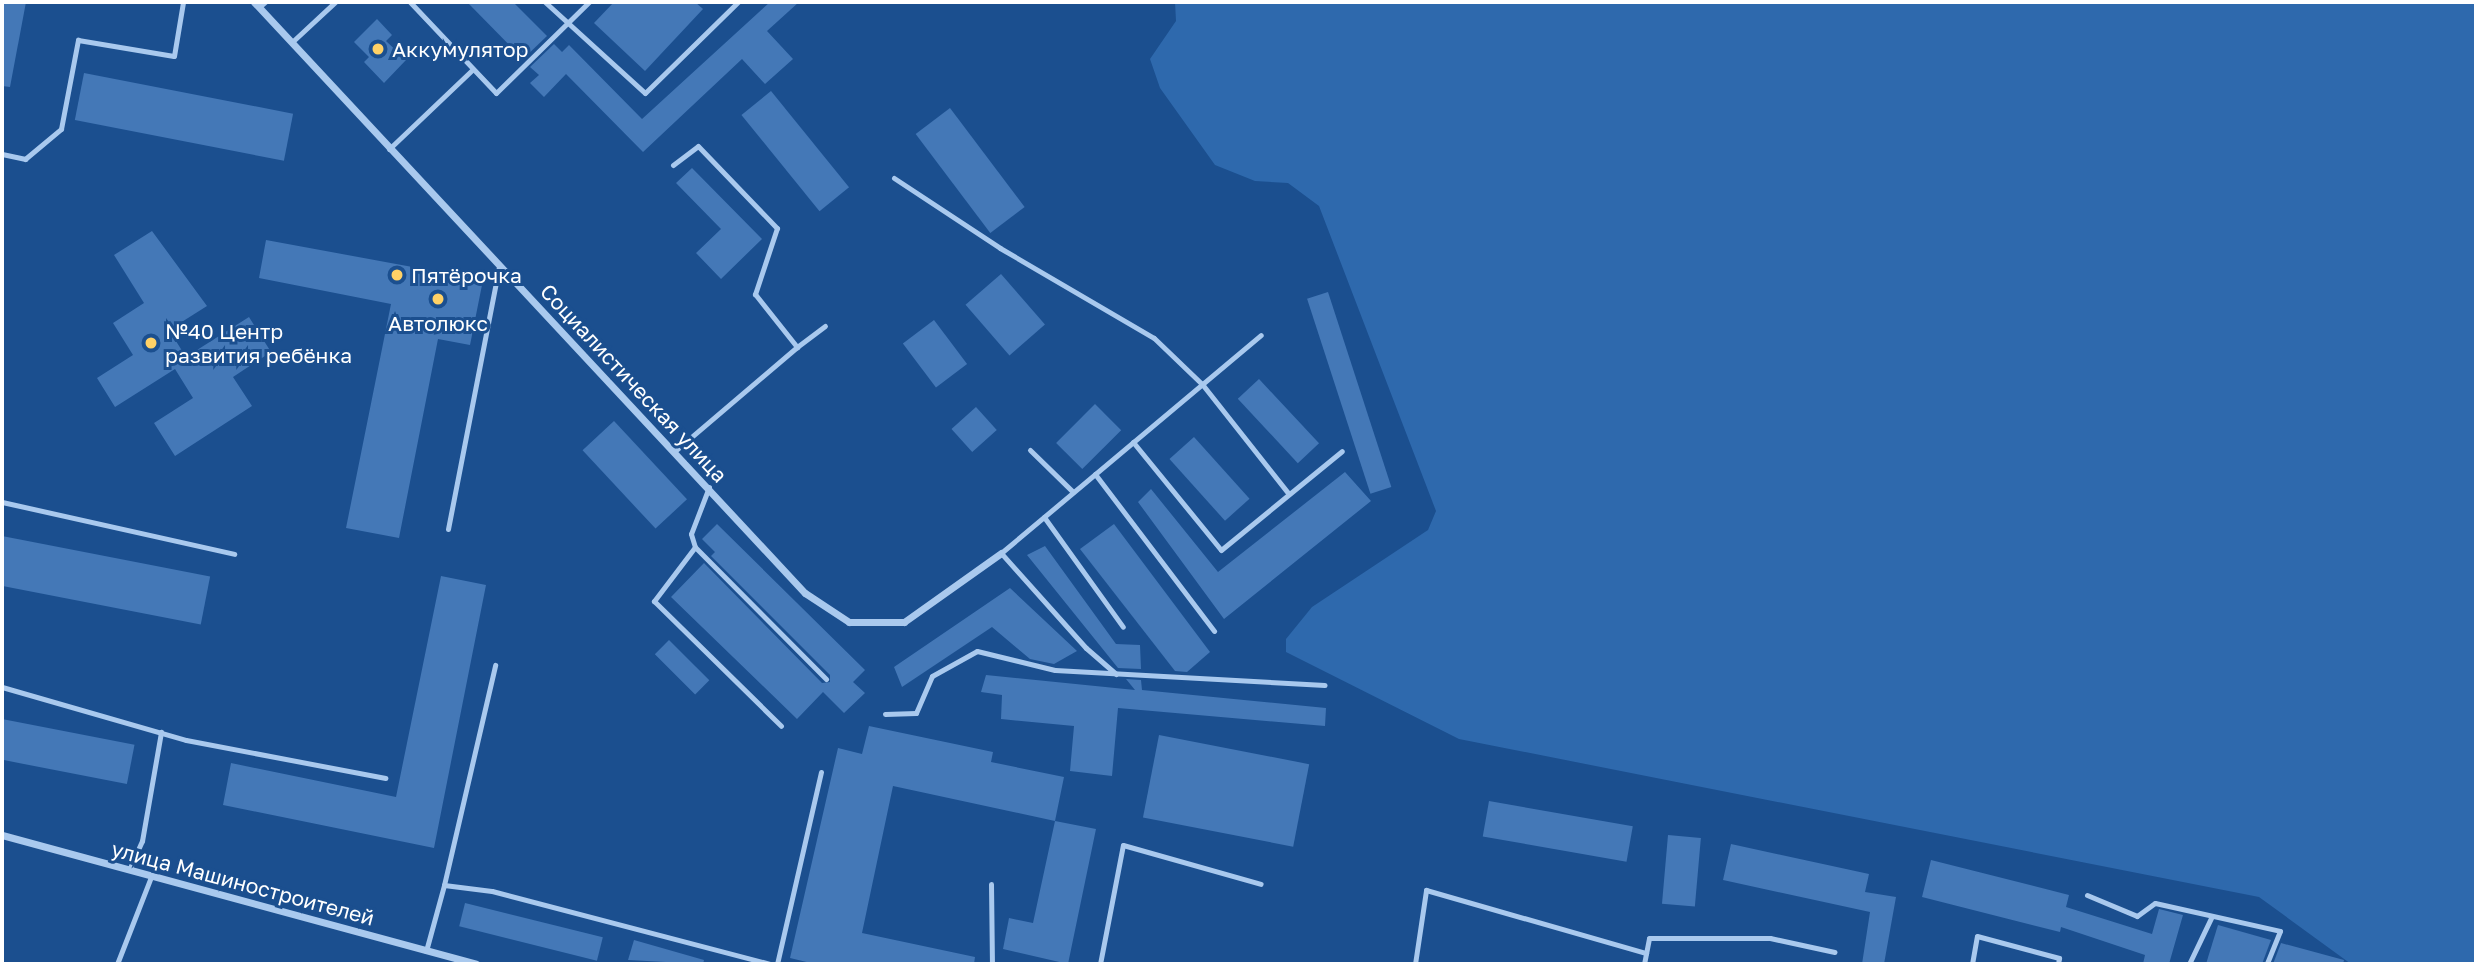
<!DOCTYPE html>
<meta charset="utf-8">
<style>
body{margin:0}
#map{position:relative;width:2478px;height:966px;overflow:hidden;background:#1b4f8f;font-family:"Golos Text",sans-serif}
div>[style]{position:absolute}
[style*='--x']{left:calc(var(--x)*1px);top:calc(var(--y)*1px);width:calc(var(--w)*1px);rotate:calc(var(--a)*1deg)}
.green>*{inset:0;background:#2e69ad}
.building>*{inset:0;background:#4478b7;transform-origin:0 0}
.service>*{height:5px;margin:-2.5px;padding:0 2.5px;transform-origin:2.5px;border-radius:2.5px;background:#a9c9ee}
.minor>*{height:7px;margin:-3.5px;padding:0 3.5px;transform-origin:3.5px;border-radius:3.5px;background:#a9c9ee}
.dots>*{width:19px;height:19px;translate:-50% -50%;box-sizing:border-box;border:4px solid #1b4f8f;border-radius:50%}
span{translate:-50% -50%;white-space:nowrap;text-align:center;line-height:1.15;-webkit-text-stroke:6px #1b4f8f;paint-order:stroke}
.poi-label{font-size:21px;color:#fff}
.left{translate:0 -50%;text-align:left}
.street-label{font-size:21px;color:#fff}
.frame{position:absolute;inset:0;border:4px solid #fff;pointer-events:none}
</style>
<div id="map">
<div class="green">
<i style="clip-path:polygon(1175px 2px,2476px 2px,2476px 964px,2351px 964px,2259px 897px,1459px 739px,1286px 652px,1286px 639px,1312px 607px,1428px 530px,1436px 511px,1319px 206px,1288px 183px,1255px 181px,1215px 165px,1160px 88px,1150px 59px,1176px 21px)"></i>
</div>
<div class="building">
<i style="clip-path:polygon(2px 2px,26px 2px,10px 87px,2px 86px)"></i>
<i style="clip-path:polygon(467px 2px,513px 2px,547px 36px,523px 59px)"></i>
<i style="clip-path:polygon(614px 2px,695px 2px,703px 9px,645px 71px,594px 23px)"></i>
<i style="clip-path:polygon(770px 2px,799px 2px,767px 31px,793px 59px,765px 84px,742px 59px,643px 152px,566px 74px,544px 97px,530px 83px,539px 75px,530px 67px,554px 44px,562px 52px,569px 45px,642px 119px)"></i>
<i style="clip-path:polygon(377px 19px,392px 35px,386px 41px,406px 60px,384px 83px,364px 62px,369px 57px,354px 42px)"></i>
<i style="left:84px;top:73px;width:213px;height:48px;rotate:11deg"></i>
<i style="left:771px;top:91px;width:124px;height:38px;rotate:51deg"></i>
<i style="left:950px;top:108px;width:124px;height:43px;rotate:53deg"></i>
<i style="clip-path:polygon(692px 168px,762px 239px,721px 279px,696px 253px,721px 229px,676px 183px)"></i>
<i style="clip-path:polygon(152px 231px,207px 306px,169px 330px,186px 357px,249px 317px,271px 352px,233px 377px,252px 406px,175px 456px,154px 423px,193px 398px,175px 369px,115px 407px,97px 378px,133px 355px,113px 323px,144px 303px,114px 255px)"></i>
<i style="clip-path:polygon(266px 240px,483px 280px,470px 345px,438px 339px,399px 538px,346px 528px,391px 304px,259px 278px)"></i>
<i style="left:1001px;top:274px;width:67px;height:47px;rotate:49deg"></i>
<i style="left:1328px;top:292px;width:205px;height:22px;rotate:72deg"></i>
<i style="left:934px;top:320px;width:55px;height:39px;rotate:53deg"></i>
<i style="left:1259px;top:379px;width:88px;height:29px;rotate:47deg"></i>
<i style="left:1095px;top:404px;width:37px;height:55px;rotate:45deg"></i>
<i style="left:976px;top:407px;width:31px;height:33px;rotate:48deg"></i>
<i style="left:614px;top:421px;width:107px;height:43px;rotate:47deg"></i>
<i style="left:1194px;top:437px;width:83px;height:33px;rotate:48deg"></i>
<i style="clip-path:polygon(1345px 472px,1371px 501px,1224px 619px,1138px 502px,1151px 489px,1218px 572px)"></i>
<i style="clip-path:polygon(717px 524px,865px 670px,853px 682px,865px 693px,844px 713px,823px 692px,797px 719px,671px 597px,704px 563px,822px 683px,830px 682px,830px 675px,711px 556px,715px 552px,702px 539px)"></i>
<i style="clip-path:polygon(1114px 524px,1210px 652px,1187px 672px,1175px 671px,1080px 549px)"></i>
<i style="left:2px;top:536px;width:212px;height:49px;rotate:11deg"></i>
<i style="clip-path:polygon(1045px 546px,1116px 644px,1140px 645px,1141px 669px,1118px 668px,1027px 555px)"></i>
<i style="clip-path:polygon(441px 576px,486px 585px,434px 848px,223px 805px,231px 763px,396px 797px)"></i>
<i style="clip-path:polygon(1010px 588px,1077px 651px,1054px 664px,1030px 659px,992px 627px,902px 687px,894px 667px)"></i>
<i style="left:669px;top:640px;width:57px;height:20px;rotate:45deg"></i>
<i style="clip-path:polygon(986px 675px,1135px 690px,1126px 679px,1141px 680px,1142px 690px,1326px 708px,1325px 726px,1118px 708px,1112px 776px,1070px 771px,1074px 726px,1001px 719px,1002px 695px,981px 692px)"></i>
<i style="left:2px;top:719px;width:135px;height:40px;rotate:11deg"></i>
<i style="clip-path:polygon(869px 726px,993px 752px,991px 762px,1064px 777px,1055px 821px,893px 786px,862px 933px,975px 957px,974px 964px,815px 964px,790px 958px,838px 748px,862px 754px)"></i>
<i style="left:1159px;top:735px;width:153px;height:84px;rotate:11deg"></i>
<i style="left:1489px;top:801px;width:146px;height:36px;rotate:10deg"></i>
<i style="clip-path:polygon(1055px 821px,1096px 829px,1068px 964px,1003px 949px,1009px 918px,1033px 923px)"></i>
<i style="left:1668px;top:835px;width:33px;height:69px;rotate:5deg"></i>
<i style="clip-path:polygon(1731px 844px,1869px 874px,1865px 892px,1896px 897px,1884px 964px,1862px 964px,1870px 912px,1723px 880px)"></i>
<i style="clip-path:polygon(1931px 860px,2069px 895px,2066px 907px,2152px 934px,2159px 909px,2183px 915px,2169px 964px,2143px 964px,2145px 955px,2061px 927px,2060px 932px,1922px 897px)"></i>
<i style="left:465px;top:903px;width:142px;height:24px;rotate:14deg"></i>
<i style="clip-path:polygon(2218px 925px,2271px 940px,2262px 964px,2206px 964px)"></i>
<i style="clip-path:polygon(634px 940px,704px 960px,703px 964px,628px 960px)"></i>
<i style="clip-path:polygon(2281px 943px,2344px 960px,2343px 964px,2273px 964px)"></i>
</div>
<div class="service">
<i style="--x:410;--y:2;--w:125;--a:46.6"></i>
<i style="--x:496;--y:93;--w:130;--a:-44.4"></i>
<i style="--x:545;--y:2;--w:135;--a:42.3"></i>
<i style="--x:645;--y:93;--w:130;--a:-44.4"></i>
<i style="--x:259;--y:7;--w:8;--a:-40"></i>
<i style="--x:292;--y:42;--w:59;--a:-42.9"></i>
<i style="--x:389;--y:149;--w:115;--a:-43.6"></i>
<i style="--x:2;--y:154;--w:24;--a:12"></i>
<i style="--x:25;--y:159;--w:47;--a:-39.8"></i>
<i style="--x:61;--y:129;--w:91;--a:-79.2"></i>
<i style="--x:78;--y:40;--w:97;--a:9.5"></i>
<i style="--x:174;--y:56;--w:55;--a:-80.5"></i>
<i style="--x:673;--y:165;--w:31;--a:-37"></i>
<i style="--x:698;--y:146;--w:114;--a:46.1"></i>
<i style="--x:777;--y:228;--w:70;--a:108.4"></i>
<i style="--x:755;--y:294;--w:68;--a:51.6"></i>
<i style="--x:797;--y:347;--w:159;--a:139.6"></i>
<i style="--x:894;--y:178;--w:127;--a:33.4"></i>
<i style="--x:1000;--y:248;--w:178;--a:30.3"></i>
<i style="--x:1154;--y:338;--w:66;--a:43.8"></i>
<i style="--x:1202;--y:384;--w:140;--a:51.7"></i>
<i style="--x:797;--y:347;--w:35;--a:-37"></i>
<i style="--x:1133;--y:442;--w:139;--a:50.8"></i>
<i style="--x:1221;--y:550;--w:156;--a:-39.3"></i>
<i style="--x:1030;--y:450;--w:60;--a:44.3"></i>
<i style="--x:1095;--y:474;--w:197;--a:52.8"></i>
<i style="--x:709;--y:487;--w:50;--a:111"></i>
<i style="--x:691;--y:534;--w:14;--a:73"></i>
<i style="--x:695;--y:547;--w:68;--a:127.2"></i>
<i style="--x:654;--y:601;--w:178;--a:44.5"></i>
<i style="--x:2;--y:502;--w:238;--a:12.6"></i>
<i style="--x:1044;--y:517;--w:135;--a:54.3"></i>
<i style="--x:448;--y:529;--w:268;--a:-79"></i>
<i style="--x:695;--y:547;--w:186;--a:45.2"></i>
<i style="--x:1116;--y:674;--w:40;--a:-139"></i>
<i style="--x:1086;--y:648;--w:127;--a:-131.8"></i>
<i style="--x:1001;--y:553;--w:339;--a:-40"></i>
<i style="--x:2;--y:687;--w:191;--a:16.1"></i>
<i style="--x:186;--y:740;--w:203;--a:10.8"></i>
<i style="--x:885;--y:714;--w:31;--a:-2"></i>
<i style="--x:916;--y:713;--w:40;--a:-66.6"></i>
<i style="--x:932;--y:676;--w:51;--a:-29.1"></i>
<i style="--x:977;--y:651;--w:80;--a:13.7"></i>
<i style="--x:1055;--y:670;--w:270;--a:3.2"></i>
<i style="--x:129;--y:870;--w:32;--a:-66"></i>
<i style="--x:142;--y:841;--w:111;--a:-80.1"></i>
<i style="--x:991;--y:884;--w:80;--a:89.3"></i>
<i style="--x:444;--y:885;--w:226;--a:-76.9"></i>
<i style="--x:2087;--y:895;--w:54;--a:22.8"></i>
<i style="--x:2137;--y:916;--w:22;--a:-36"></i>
<i style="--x:2155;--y:903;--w:128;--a:12.6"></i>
<i style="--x:2280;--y:931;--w:35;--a:112"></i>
<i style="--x:426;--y:951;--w:68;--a:-74.7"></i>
<i style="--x:444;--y:885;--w:48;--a:7.1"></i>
<i style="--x:492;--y:891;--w:288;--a:14.7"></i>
<i style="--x:117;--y:964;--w:93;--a:-68.7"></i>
<i style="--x:777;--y:964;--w:197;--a:-77.1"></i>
<i style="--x:1100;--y:964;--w:121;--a:-79.1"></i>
<i style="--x:1123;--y:845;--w:143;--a:15.8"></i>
<i style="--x:1415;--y:964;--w:75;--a:-81.5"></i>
<i style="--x:1426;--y:890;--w:229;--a:16"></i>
<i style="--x:1644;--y:964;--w:26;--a:-79"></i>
<i style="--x:1649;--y:938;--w:121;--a:0"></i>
<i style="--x:1770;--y:938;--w:66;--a:12.3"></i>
<i style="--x:1972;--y:964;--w:28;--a:-80"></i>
<i style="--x:1977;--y:936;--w:85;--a:15"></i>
<i style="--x:2059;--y:958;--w:6;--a:99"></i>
<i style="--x:2189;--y:964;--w:53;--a:-64.4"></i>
</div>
<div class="minor">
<i style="--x:254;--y:2;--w:808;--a:47.01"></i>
<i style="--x:805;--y:593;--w:53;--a:33.4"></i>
<i style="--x:849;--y:622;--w:55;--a:0"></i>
<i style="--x:904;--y:622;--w:119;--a:-35.4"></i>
<i style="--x:2;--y:835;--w:491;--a:15.2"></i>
</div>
<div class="dots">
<i style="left:378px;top:49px;background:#ffd166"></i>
<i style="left:397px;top:275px;background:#ffd166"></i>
<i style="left:438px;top:299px;background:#ffd166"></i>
<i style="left:151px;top:343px;background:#ffd166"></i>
</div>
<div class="poi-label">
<span class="left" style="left:392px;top:49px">Аккумулятор</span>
<span class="left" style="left:411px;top:275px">Пятёрочка</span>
<span style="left:438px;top:323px">Автолюкс</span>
<span class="left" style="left:165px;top:343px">№40 Центр<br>развития ребёнка</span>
</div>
<div class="street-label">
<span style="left:634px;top:383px;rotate:47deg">Социалистическая улица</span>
<span style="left:243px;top:883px;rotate:15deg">улица Машиностроителей</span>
</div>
<div class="frame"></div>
</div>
